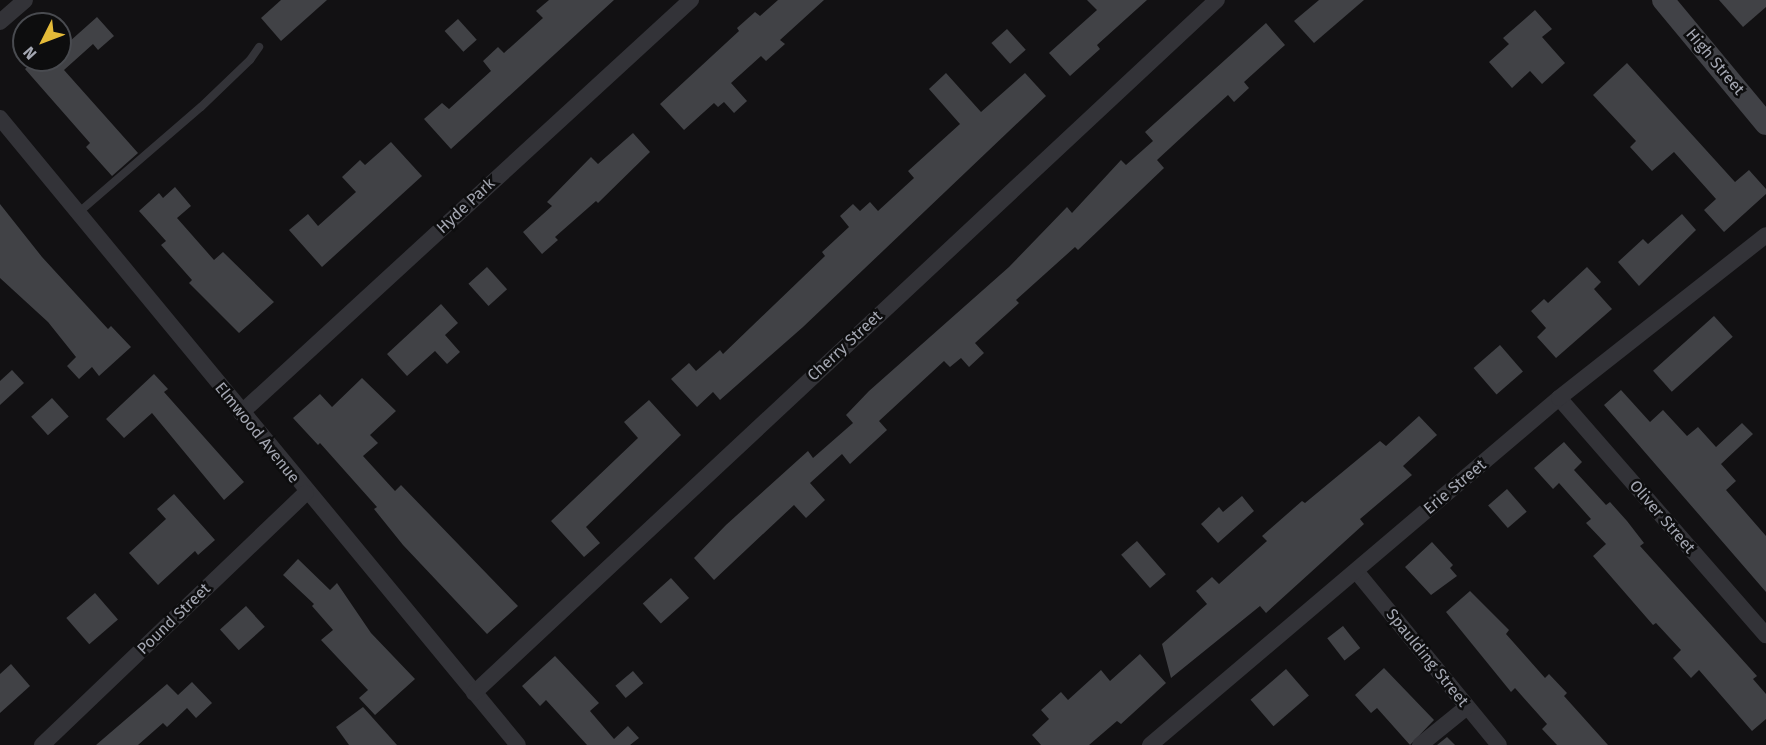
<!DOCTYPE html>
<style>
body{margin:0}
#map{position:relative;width:1766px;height:745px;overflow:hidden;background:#121113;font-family:"Fira Sans",sans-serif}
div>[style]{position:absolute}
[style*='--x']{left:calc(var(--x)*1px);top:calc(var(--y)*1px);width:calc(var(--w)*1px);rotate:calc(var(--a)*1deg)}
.building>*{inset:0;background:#414246;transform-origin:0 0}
.service>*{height:8px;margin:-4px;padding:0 4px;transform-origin:4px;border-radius:4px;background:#333338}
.minor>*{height:16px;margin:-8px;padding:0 8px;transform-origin:8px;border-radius:8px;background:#333338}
.secondary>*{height:22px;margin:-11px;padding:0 11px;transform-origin:11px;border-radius:11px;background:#414247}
span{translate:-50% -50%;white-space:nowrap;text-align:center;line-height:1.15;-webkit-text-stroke:5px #0d0d0e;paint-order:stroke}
.street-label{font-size:16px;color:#a4a7b2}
.north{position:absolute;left:12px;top:12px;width:60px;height:60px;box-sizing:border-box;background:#0d0d0e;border:2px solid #494b50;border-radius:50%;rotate:228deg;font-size:16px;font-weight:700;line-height:24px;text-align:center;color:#a4a7b2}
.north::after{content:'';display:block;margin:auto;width:21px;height:27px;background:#e4ba38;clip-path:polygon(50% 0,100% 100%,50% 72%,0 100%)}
</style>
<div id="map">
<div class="building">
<i style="clip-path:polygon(281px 0,327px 0,281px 41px,261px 18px)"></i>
<i style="clip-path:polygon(549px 0,614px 0,451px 149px,424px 119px,442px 103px,449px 109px,491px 71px,483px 61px,498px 47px,504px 53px,543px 18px,536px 11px)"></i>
<i style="clip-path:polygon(778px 0,824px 0,780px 40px,785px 44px,766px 61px,761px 56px,731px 83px,747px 101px,734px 113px,724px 102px,718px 107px,714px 103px,684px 130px,660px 104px,739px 31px,737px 28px,755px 12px,760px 16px)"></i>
<i style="clip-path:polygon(1087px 0,1147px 0,1097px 45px,1100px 49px,1070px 76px,1049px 53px,1097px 10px)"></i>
<i style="clip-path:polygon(1319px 0,1364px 0,1314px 43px,1294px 21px)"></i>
<i style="clip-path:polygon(1719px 0,1766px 0,1766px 7px,1743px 27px)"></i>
<i style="clip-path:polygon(1535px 10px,1552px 29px,1542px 37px,1565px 63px,1542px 84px,1530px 71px,1512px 88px,1489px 62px,1509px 44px,1503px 38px)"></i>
<i style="clip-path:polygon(97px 17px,114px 36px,98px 50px,93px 44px,64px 70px,138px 153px,112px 176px,86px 147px,90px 143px,25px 69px,35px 60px,60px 60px,60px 50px)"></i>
<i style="left:458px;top:19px;width:28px;height:18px;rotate:48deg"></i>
<i style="clip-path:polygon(1266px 23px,1285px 45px,1244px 82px,1249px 88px,1234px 102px,1228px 95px,1196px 124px,1157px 160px,1164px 168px,1078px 250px,1075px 247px,1016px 300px,1019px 303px,975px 343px,984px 353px,969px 367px,961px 358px,950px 367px,944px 361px,879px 421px,887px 430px,850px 464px,842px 454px,810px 483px,825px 500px,806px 518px,794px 505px,714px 580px,694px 558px,726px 525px,808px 451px,813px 458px,853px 423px,846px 415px,869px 391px,1009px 267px,1067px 207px,1072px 213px,1121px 160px,1126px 165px,1153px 141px,1145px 132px)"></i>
<i style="left:1007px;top:29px;width:28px;height:21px;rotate:48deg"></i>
<i style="clip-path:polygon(1627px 63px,1735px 182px,1749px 170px,1766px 189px,1766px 194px,1724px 232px,1704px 210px,1716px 199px,1674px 152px,1652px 171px,1630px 147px,1636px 141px,1593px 95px)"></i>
<i style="clip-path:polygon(946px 73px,981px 112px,1025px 73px,1046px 96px,803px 327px,720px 400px,713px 392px,697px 407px,671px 379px,689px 363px,696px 371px,720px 350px,723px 354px,825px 256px,822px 252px,849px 227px,840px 216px,853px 204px,860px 211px,870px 202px,878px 211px,914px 178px,908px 171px,960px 124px,929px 89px)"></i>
<i style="clip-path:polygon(633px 133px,650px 152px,598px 203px,596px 201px,555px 237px,558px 240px,542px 254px,523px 232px,552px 206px,547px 202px,591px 157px,598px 164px)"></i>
<i style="clip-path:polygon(391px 142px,422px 176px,322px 267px,289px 230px,308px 214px,318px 226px,356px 192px,342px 177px,360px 160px,365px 165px)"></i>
<i style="clip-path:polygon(175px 187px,191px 206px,177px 218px,214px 260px,223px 252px,274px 302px,239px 333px,189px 283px,192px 280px,161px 245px,166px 241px,139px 211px,159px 193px,163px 198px)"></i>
<i style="clip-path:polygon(0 204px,42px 257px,108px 329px,111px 326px,131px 347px,99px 376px,92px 367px,79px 379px,67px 366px,76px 357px,48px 322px,0 278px)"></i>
<i style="clip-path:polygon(1682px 214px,1696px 230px,1639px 286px,1618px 262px,1643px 239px,1648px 244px)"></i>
<i style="left:487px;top:267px;width:30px;height:25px;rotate:48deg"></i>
<i style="clip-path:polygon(1587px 267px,1601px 282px,1594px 289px,1612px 309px,1556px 358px,1537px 337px,1546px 328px,1531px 311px,1544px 299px,1548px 303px)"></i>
<i style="clip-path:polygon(441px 304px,458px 323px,445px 335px,460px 352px,447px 364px,435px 351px,407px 376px,387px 354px)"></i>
<i style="left:1714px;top:316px;width:28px;height:82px;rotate:48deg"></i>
<i style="left:1500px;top:345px;width:35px;height:35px;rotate:49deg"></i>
<i style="clip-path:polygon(12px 370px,24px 383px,0 405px,0 381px)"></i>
<i style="clip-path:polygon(154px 374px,168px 389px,164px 392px,244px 482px,224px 500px,152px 413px,124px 438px,106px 419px)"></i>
<i style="clip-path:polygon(362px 378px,396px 411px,370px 435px,378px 443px,363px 456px,395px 491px,401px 485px,518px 606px,487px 634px,403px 545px,374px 509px,377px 507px,320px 443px,318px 445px,293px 418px,320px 394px,332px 407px)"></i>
<i style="clip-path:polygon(1621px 390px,1650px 422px,1663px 410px,1687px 436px,1698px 427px,1716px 447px,1742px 423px,1753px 434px,1721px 464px,1736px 481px,1726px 490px,1766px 536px,1766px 592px,1604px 405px)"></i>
<i style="left:52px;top:398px;width:25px;height:28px;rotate:48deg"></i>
<i style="clip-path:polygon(649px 400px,681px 435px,586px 527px,600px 543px,584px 557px,551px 521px,638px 438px,624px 422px)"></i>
<i style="clip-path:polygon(1419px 416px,1437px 435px,1403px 466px,1412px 475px,1360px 519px,1364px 524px,1266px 613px,1260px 606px,1171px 678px,1162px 644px,1207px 604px,1196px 591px,1212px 577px,1219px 584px,1267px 541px,1262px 536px,1302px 501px,1305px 503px,1380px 441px,1386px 446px)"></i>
<i style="clip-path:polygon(1564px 442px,1582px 462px,1574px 470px,1606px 505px,1610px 502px,1627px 521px,1644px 543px,1640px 546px,1757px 676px,1753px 679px,1766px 694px,1766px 719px,1752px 731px,1699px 670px,1691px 678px,1673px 658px,1681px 650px,1656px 623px,1653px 625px,1593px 556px,1606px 544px,1586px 523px,1591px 519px,1559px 483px,1553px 489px,1534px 468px)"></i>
<i style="left:1507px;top:489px;width:30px;height:25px;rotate:49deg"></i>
<i style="clip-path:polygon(174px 494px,215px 540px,198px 555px,195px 551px,158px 585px,129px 553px,166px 519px,157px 509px)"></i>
<i style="clip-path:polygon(1242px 496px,1254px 511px,1218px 543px,1201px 524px,1219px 507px,1223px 512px)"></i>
<i style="left:1137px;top:541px;width:44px;height:21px;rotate:49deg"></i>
<i style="clip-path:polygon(1432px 542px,1453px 565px,1450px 568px,1457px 576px,1431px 595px,1405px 567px)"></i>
<i style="clip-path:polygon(298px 559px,330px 590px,337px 583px,371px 633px,415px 679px,375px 715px,359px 698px,368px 690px,321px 640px,333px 630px,312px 606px,314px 604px,283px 575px)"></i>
<i style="left:671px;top:578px;width:27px;height:38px;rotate:48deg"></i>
<i style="clip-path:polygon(1470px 591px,1509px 630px,1506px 634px,1545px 678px,1549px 674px,1567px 693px,1564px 696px,1608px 745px,1557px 745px,1542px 729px,1547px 724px,1515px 688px,1511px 692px,1446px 612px)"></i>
<i style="left:95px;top:593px;width:35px;height:38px;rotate:49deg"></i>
<i style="left:246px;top:606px;width:28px;height:35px;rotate:48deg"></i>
<i style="left:1343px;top:626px;width:28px;height:20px;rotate:52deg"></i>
<i style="clip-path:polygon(1140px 654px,1166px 683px,1121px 724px,1117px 721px,1089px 745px,1041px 745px,1032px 735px,1049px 719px,1041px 710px,1061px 692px,1068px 700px,1101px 670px,1110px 681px)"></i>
<i style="clip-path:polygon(555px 656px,599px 703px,590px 711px,614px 739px,628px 726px,639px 738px,630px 745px,587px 745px,546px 700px,540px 706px,522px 686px)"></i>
<i style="clip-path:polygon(11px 664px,30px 686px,0 713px,0 674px)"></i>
<i style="clip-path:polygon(1384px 668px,1434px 720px,1410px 745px,1377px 708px,1371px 713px,1355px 695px)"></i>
<i style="left:1286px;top:669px;width:35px;height:47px;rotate:49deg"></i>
<i style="left:633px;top:671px;width:16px;height:23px;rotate:50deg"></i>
<i style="clip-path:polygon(192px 682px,212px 703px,196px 718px,187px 708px,167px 727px,163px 723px,138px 745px,96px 745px,167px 684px,178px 695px)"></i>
<i style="clip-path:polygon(363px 707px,397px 745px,349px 745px,336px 727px)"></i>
<i style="clip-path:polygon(1447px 737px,1455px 745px,1437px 745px)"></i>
</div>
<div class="service">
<i style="--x:78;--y:213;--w:162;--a:-40.8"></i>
<i style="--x:201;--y:107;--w:68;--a:-43.8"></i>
<i style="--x:250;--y:60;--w:16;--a:-55"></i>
</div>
<div class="minor">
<i style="--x:0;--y:22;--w:33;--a:-41"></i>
<i style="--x:0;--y:118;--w:813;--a:50.44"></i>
<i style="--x:1559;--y:398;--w:315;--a:48.9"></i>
<i style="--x:241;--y:413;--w:611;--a:-42.55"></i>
<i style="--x:1356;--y:571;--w:225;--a:50.6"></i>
<i style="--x:474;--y:693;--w:1016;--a:-43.01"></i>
<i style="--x:42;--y:745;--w:365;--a:-43.7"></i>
<i style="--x:1150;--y:745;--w:536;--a:-40.31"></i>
<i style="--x:1559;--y:398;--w:263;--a:-38.2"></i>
<i style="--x:1420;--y:745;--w:60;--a:-39"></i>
</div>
<div class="secondary">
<i style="--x:1663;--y:0;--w:161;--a:50.3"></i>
</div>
<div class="street-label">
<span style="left:1715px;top:62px;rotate:50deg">High Street</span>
<span style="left:466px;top:206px;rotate:-43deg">Hyde Park</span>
<span style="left:845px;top:346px;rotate:-43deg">Cherry Street</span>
<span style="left:257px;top:433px;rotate:51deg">Elmwood Avenue</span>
<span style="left:1455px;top:487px;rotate:-40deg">Erie Street</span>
<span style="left:1662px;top:517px;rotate:49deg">Oliver Street</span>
<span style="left:174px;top:619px;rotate:-44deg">Pound Street</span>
<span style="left:1427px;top:658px;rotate:51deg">Spaulding Street</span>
</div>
<div class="north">N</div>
</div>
